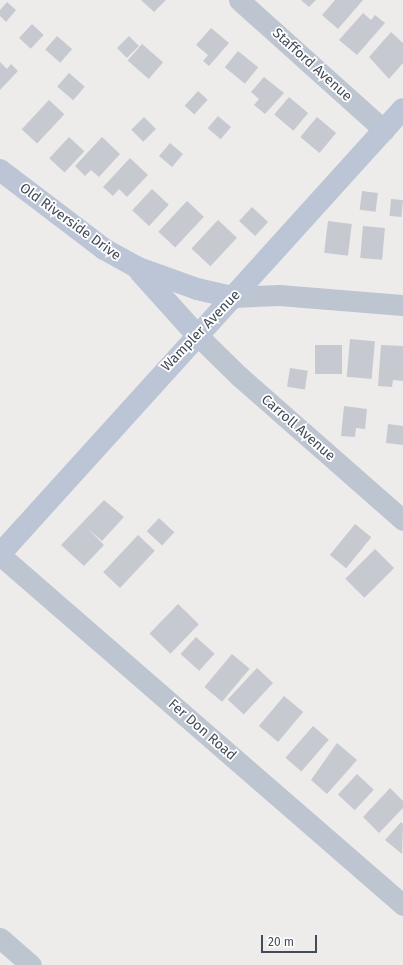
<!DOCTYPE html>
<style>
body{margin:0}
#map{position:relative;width:403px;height:965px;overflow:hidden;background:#eeebeb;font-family:"Fira Sans",sans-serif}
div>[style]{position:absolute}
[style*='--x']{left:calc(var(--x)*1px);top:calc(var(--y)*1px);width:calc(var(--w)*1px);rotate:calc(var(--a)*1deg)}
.building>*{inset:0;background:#c7c9d1;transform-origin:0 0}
.street>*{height:21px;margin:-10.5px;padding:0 10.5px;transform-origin:10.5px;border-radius:10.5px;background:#bdc5d1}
.secondary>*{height:22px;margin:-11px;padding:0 11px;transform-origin:11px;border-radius:11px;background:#bcc5d5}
span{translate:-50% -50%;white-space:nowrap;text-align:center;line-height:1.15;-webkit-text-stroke:3.5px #fff;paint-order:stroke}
.street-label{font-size:14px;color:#434b59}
.scale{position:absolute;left:261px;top:935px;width:56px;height:18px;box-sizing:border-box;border:2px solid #434b59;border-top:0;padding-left:5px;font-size:12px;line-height:14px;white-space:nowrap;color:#434b59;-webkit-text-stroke:3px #fff;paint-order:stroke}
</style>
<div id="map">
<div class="building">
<i style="clip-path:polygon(141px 0,166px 0,154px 12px)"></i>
<i style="clip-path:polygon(301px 0,316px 0,309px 7px)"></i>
<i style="clip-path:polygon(335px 0,363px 0,338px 29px,322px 15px)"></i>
<i style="clip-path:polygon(7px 2px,16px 10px,6px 22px,0 16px,0 10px)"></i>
<i style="clip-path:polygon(363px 13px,371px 20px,375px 15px,385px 23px,357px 55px,339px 40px)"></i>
<i style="left:32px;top:24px;width:16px;height:19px;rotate:43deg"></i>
<i style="clip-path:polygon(211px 28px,229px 43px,209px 66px,203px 61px,208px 55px,196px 45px)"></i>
<i style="clip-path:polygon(391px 32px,403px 43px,403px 63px,389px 79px,369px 57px)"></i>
<i style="left:57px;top:36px;width:20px;height:18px;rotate:41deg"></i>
<i style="left:129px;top:36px;width:14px;height:17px;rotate:45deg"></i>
<i style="left:142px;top:44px;width:28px;height:22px;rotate:41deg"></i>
<i style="left:238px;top:51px;width:26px;height:21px;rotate:39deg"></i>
<i style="clip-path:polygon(0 62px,7px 69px,11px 64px,18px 71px,0 90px)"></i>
<i style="left:69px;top:73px;width:21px;height:18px;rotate:41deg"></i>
<i style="clip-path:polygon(264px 77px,284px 93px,265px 114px,254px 105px,259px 99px,251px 92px)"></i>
<i style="left:198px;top:91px;width:13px;height:20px;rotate:42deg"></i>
<i style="left:289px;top:97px;width:25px;height:23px;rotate:40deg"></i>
<i style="left:49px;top:100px;width:21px;height:40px;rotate:43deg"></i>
<i style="left:218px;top:116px;width:17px;height:16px;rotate:40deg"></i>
<i style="left:144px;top:117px;width:17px;height:18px;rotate:45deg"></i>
<i style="left:317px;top:117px;width:25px;height:26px;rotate:40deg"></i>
<i style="left:69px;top:137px;width:21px;height:29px;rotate:43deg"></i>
<i style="clip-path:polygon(102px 137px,120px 154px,99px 177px,91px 170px,85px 176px,75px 166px)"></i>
<i style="left:170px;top:143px;width:17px;height:17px;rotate:40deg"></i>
<i style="clip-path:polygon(130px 158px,148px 175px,127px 197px,119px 189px,113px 196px,103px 187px)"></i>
<i style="left:152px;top:189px;width:23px;height:29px;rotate:43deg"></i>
<i style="left:362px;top:191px;width:16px;height:19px;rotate:7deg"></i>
<i style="left:391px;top:199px;width:12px;height:17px;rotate:5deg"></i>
<i style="left:187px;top:201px;width:23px;height:42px;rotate:43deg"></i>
<i style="left:252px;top:207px;width:22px;height:19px;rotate:43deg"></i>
<i style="left:218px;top:220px;width:26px;height:39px;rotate:43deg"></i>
<i style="left:328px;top:221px;width:24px;height:32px;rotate:7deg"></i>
<i style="left:363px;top:226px;width:22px;height:32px;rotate:5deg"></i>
<i style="left:350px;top:339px;width:25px;height:38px;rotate:5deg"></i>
<i style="left:315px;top:345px;width:27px;height:29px"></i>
<i style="clip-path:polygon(381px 345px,403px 346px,403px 381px,393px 380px,392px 387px,378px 386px)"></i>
<i style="left:290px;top:368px;width:18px;height:19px;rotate:9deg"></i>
<i style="clip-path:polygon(344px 406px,367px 409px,365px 429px,356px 428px,355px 437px,341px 436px)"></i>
<i style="clip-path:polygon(388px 424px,403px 426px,403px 445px,386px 443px)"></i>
<i style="clip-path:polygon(104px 500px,124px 517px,102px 541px,88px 529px,104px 545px,84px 566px,61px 545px)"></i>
<i style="left:159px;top:518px;width:21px;height:18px;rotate:43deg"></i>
<i style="left:355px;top:524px;width:21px;height:40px;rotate:39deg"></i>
<i style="left:138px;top:535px;width:23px;height:51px;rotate:43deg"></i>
<i style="left:375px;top:549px;width:27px;height:42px;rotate:45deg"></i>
<i style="left:178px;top:604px;width:29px;height:41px;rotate:44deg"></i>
<i style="left:196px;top:637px;width:25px;height:23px;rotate:42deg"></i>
<i style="left:232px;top:654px;width:23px;height:43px;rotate:40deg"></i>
<i style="left:257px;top:668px;width:22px;height:43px;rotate:43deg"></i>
<i style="left:284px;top:696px;width:25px;height:39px;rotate:40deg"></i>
<i style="left:313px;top:726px;width:21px;height:42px;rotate:41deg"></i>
<i style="clip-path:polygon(337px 743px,357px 760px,327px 794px,311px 780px)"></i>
<i style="left:357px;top:774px;width:23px;height:28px;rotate:43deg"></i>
<i style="clip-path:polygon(390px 788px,403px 801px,403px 808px,379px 833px,363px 817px)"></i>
<i style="clip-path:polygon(401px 822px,403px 824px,402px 854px,385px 840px)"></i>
</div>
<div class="street">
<i style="--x:239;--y:0;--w:195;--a:41.9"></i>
<i style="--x:233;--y:297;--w:46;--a:-2.5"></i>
<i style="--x:279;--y:295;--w:124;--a:4.6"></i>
<i style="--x:196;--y:334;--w:60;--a:44.3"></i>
<i style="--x:239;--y:376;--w:218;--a:41.3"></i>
<i style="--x:0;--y:555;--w:534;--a:40.97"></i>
<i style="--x:0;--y:938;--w:41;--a:41.1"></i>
</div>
<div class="secondary">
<i style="--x:0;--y:170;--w:131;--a:37.2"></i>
<i style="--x:104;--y:249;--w:37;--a:29"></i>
<i style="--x:136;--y:267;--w:65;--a:19.8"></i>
<i style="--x:197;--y:289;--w:37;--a:13"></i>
<i style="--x:141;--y:273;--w:82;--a:48"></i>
<i style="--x:0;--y:554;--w:600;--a:-47.84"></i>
</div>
<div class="street-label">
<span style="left:312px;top:65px;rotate:42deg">Stafford Avenue</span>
<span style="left:70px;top:222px;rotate:36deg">Old Riverside Drive</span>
<span style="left:201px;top:331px;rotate:-46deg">Wampler Avenue</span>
<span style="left:298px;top:428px;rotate:41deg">Carroll Avenue</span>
<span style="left:202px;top:730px;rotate:41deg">Fer Don Road</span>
</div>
<div class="scale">20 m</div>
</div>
